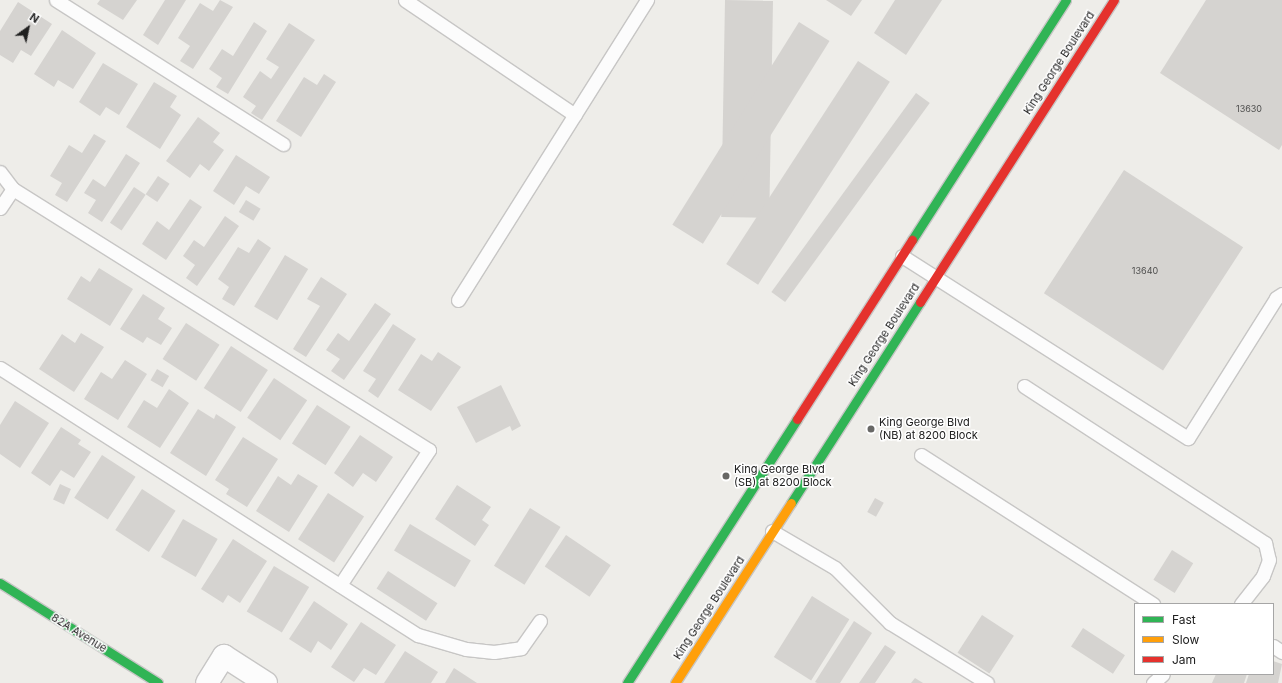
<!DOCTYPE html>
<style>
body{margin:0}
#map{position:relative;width:1282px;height:683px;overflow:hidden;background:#eeede9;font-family:Inter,sans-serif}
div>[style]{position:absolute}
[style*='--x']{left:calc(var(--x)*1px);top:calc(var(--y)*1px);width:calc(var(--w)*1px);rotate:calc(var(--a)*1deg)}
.building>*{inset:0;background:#d5d3d0;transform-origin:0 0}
.roads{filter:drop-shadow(1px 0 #c7c6c5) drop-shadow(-1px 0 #c7c6c5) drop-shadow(0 1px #c7c6c5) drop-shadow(0 -1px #c7c6c5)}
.lane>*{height:13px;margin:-6.5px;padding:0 6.5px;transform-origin:6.5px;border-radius:6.5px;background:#fcfcfc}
.street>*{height:22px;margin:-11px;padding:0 11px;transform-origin:11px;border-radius:11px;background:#fcfcfc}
.fast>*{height:9px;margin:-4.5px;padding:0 4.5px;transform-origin:4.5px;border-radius:4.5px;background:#30b455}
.slow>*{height:9px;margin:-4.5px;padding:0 4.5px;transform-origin:4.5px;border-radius:4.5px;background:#ff9f0a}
.jam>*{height:9px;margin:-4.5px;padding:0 4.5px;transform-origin:4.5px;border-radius:4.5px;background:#e5322d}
.dots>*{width:11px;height:11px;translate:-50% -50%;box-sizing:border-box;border:2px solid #fff;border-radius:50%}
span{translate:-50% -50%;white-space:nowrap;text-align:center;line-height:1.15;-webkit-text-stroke:3px #fff;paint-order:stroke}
.number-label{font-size:9px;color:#4d4d4c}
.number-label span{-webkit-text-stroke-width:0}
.street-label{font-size:11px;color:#202020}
.poi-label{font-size:11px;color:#202020}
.left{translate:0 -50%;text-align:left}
.legend{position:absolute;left:1134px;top:603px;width:140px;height:72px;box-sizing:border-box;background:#fff;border:1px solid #a6a6a6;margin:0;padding:5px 7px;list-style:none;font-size:12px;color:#202020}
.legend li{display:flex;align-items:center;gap:8px;height:20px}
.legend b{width:20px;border:1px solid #a6a6a6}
.north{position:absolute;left:8px;top:8px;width:40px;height:40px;-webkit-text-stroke:3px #fff;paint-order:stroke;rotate:33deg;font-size:11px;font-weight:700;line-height:16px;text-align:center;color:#202020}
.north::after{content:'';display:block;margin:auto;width:14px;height:18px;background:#202020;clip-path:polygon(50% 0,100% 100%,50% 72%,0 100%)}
</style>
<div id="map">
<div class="building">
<i style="clip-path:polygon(100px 0,137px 0,123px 20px,97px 4px)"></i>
<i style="clip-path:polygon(165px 0,186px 0,158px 45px,143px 35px)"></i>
<i style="clip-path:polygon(220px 0,233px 7px,193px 69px,180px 61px,190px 46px,178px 38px,200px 3px,213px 11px)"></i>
<i style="left:725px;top:0;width:48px;height:217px;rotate:1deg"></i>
<i style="clip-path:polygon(826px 0,862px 0,851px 16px)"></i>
<i style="clip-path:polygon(895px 0,942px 0,906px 55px,874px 33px)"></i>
<i style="clip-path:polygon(1206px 0,1282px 0,1282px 145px,1279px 150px,1160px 73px)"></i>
<i style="clip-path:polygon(18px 2px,52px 24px,31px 56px,21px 50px,13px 63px,0 55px,0 31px)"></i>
<i style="clip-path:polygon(254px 22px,267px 31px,228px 94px,216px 87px,222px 78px,209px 69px,222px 49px,233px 56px)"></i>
<i style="left:799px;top:22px;width:36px;height:239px;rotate:32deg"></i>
<i style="clip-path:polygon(289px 23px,315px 40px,262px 120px,251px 113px,256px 106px,243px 97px,260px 71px,271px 79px,279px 67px,266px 59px)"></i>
<i style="clip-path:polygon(62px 30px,96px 53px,73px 89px,58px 80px,54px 87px,34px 74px)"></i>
<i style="left:858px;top:61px;width:38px;height:242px;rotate:33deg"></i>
<i style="clip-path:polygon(103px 63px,138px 84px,119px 115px,106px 107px,100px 116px,79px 102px)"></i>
<i style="clip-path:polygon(324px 74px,336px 82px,301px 137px,276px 121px,304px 77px,317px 85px)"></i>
<i style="clip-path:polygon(154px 82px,177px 96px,170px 107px,181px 115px,160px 149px,126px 127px)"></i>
<i style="left:916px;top:93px;width:17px;height:246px;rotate:36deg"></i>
<i style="clip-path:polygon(198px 117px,220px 133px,213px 142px,224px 150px,209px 171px,200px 164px,190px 178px,166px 161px)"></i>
<i style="clip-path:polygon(94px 134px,106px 141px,67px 202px,55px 195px,62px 183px,50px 176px,69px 145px,82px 153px)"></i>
<i style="clip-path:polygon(126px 154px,140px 163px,102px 222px,88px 213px,96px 200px,84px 193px,93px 179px,105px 187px)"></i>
<i style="clip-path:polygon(236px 155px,270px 177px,259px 194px,246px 186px,234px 205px,213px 191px)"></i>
<i style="left:1124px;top:170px;width:142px;height:147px;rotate:33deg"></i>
<i style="left:158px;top:176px;width:14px;height:22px;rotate:34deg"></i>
<i style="left:134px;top:187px;width:14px;height:43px;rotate:34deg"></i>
<i style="clip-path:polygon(190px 199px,202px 207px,166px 260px,142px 244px,157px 221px,169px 230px)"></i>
<i style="left:246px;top:200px;width:17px;height:14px;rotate:31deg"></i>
<i style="clip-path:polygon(225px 216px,239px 226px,197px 286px,186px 278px,195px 265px,183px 256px,194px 240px,204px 247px)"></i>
<i style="clip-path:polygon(258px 239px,271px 248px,234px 306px,222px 299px,229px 287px,218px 279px,238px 247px,249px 253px)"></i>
<i style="left:285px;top:255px;width:27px;height:60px;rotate:31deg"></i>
<i style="clip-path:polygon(99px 268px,133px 289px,110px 326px,67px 299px,81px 276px,90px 282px)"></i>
<i style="clip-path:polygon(321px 277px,347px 294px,306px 357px,293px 349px,320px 306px,307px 299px)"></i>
<i style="clip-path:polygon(143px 294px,165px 308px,158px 319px,172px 328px,161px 345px,147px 337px,143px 343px,120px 329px)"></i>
<i style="clip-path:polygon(375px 303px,391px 314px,344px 380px,331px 371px,340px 359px,326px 350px,338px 333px,349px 341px)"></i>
<i style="left:186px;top:323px;width:40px;height:43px;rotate:33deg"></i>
<i style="clip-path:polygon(393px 324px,416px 339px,378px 398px,368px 391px,376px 379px,363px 371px)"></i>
<i style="clip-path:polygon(81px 333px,104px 347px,74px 392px,39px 369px,62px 334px,75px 343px)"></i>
<i style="left:231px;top:346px;width:44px;height:50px;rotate:33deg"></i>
<i style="clip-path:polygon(438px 352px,461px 367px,431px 411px,398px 390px,421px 354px,432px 361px)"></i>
<i style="clip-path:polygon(125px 360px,147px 374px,118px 420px,84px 399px,101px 372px,112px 379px)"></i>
<i style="left:157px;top:369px;width:14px;height:13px;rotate:30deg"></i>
<i style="left:274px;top:378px;width:40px;height:48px;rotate:34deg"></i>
<i style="clip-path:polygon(501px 385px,521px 426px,512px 431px,510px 426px,476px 443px,457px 407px)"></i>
<i style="clip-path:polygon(169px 389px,189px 403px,160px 448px,127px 427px,144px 400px,157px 408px)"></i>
<i style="clip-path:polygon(15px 401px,49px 423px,20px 468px,0 454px,0 425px)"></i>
<i style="left:317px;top:405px;width:40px;height:46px;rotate:33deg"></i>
<i style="clip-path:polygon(198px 409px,214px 419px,216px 414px,236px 427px,206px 476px,170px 453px)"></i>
<i style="clip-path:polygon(61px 427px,81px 440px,78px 444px,91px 452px,74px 478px,61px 470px,50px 486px,31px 473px)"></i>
<i style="clip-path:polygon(360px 435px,393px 457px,376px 482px,363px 473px,353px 487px,334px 473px)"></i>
<i style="clip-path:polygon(243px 437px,278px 459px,247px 507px,226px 494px,229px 489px,215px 480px)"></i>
<i style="left:102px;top:455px;width:40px;height:51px;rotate:33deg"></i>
<i style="clip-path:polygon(298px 474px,318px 486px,289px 532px,256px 511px,278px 476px,291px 485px)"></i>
<i style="left:60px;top:484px;width:12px;height:17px;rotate:24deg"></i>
<i style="clip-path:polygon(457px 485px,491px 507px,482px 520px,489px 525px,475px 546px,435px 519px)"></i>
<i style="left:142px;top:489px;width:40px;height:49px;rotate:33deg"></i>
<i style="left:328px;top:493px;width:43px;height:55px;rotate:33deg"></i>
<i style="left:875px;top:498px;width:10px;height:16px;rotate:29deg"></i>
<i style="left:530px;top:508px;width:36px;height:68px;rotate:32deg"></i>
<i style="left:183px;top:519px;width:40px;height:44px;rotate:30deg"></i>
<i style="left:410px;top:524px;width:71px;height:31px;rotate:31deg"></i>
<i style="left:566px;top:535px;width:54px;height:38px;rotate:34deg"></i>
<i style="clip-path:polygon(233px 539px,267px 561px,240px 603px,228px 595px,223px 603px,201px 589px)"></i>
<i style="left:1172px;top:550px;width:25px;height:35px;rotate:32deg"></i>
<i style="left:274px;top:566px;width:41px;height:53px;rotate:31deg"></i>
<i style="left:388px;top:571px;width:59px;height:21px;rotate:33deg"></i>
<i style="left:812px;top:596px;width:44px;height:72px;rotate:32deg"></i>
<i style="clip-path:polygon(314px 601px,348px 624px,331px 650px,318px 641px,311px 653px,289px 639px)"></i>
<i style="left:982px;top:615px;width:38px;height:45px;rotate:33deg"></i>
<i style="clip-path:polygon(854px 621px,872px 633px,840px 683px,817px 683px,815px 682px)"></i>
<i style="clip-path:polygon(361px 622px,396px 645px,376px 675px,364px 668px,354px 682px,331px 667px)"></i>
<i style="left:1083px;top:628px;width:50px;height:22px;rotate:33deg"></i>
<i style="clip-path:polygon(885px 645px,896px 652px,883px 671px,875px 683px,859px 683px)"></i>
<i style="clip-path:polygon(405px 651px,438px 672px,431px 683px,384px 683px)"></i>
<i style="clip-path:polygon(1273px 661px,1282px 664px,1278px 683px,1246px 683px,1249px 674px,1273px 674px)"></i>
<i style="clip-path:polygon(454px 668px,477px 683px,445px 683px)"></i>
<i style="clip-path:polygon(1216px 674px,1247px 674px,1244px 683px,1212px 683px)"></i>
<i style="clip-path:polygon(915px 678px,923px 683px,911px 683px)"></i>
</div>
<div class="roads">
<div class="lane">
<i style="--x:56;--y:0;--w:269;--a:32.4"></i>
<i style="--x:405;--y:0;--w:205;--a:34.1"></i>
<i style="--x:0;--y:172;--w:21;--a:53"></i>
<i style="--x:13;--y:189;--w:491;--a:32.1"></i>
<i style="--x:429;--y:450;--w:162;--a:123.4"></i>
<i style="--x:0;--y:208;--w:23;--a:-56"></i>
<i style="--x:902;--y:256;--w:339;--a:32.5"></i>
<i style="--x:1188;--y:438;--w:165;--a:-57.8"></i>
<i style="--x:1276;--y:298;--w:7;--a:-34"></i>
<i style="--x:458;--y:300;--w:355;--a:-57.8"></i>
<i style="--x:0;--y:368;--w:496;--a:32.6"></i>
<i style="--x:418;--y:635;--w:50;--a:16.3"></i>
<i style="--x:466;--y:649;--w:28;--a:6"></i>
<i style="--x:494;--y:652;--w:27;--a:-8"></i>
<i style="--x:521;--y:648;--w:33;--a:-55"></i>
<i style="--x:1024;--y:386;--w:288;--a:33.1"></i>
<i style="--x:1265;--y:543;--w:17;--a:77"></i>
<i style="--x:1269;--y:560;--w:17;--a:111"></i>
<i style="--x:1263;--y:576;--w:36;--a:128"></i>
<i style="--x:921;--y:455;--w:276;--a:32.7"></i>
<i style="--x:772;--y:531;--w:73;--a:30.4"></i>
<i style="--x:835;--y:568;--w:78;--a:45"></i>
<i style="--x:890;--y:623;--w:114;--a:31.7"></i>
<i style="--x:1273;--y:646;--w:11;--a:34"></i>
<i style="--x:1153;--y:683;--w:13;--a:-42"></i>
</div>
<div class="street">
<i style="--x:207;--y:683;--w:32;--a:-58"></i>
<i style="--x:224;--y:656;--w:50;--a:32.7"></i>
</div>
<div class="fast">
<i style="--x:912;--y:240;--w:285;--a:-57.3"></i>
<i style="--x:791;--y:503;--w:239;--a:-57.3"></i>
<i style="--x:0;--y:583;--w:187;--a:32.3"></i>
<i style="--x:627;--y:683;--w:314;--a:-57.2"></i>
</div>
<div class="slow">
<i style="--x:675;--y:683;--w:214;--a:-57.2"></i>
</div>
<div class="jam">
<i style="--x:920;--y:302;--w:359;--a:-57.3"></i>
<i style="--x:797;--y:419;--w:213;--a:-57.3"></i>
</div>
</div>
<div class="dots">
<i style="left:871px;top:429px;background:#686866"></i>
<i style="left:726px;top:476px;background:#686866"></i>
</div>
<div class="number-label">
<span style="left:1249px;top:109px">13630</span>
<span style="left:1145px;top:271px">13640</span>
</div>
<div class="street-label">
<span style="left:1059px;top:63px;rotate:-57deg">King George Boulevard</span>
<span style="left:884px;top:335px;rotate:-57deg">King George Boulevard</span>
<span style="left:709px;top:608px;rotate:-57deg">King George Boulevard</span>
<span style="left:79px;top:633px;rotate:32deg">82A Avenue</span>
</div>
<div class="poi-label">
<span class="left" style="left:879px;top:429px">King George Blvd<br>(NB) at 8200 Block</span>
<span class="left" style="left:734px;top:476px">King George Blvd<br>(SB) at 8200 Block</span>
</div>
<ul class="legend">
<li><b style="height:5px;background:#30b455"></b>Fast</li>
<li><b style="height:5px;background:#ff9f0a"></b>Slow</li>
<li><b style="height:5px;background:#e5322d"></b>Jam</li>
</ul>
<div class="north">N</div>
</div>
